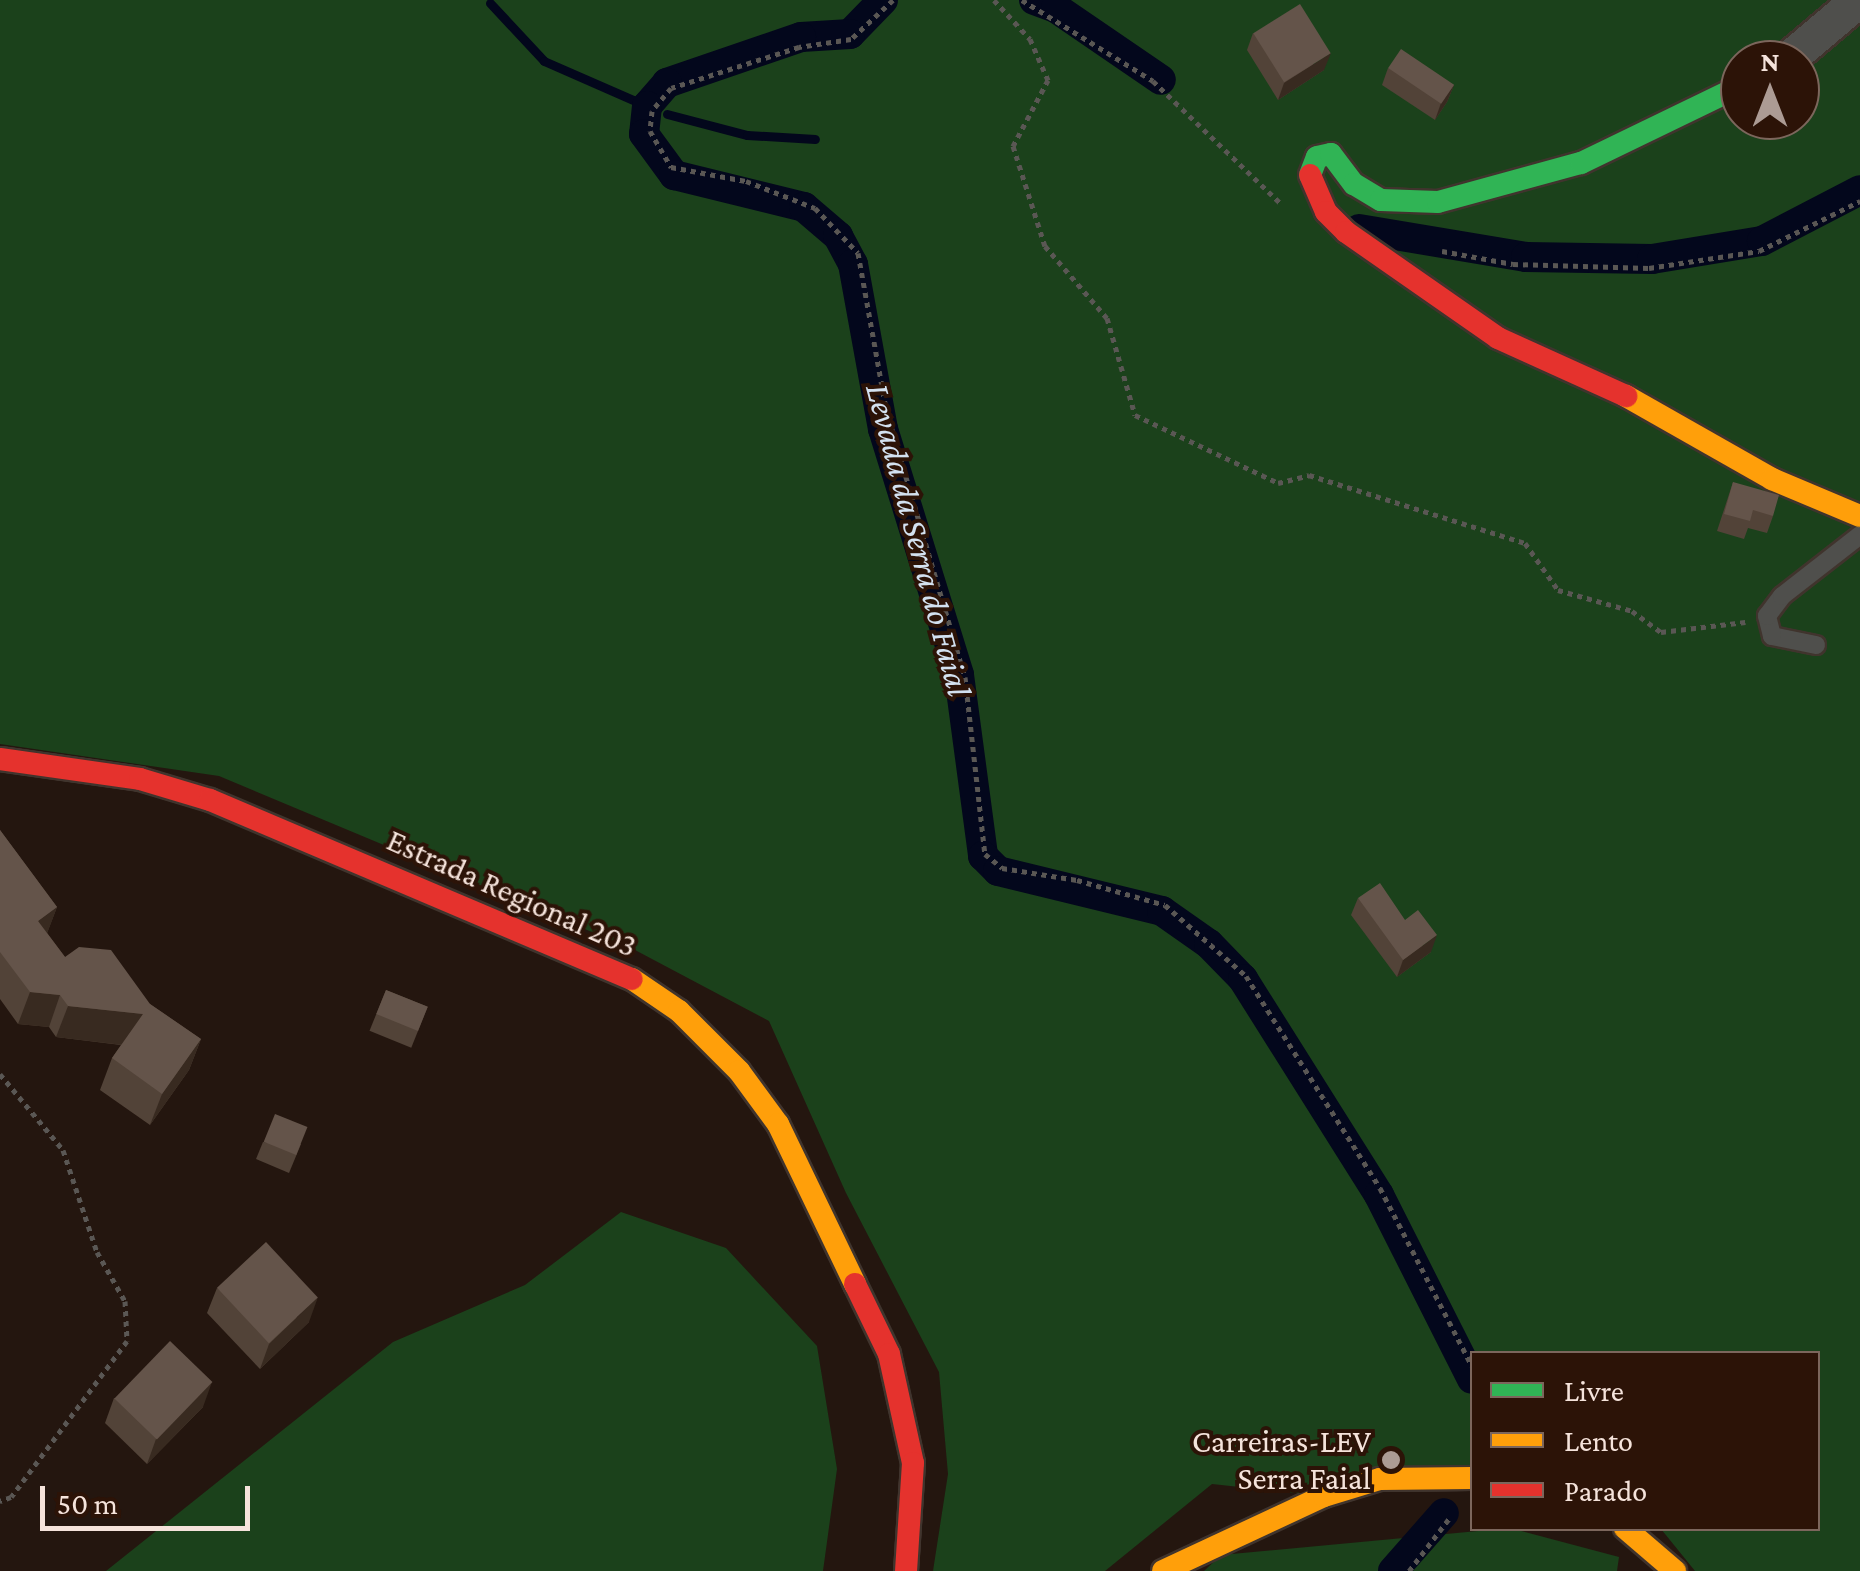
<!DOCTYPE html>
<style>
body{margin:0}
#map{position:relative;width:1860px;height:1571px;overflow:hidden;background:#24160f;font-family:"Crimson Pro",serif}
div>[style]{position:absolute}
[style*='--x']{left:calc(var(--x)*1px);top:calc(var(--y)*1px);width:calc(var(--w)*1px);rotate:calc(var(--a)*1deg)}
.green>*{inset:0;background:#1b411b}
.stream>*{height:9px;margin:-4.5px;padding:0 4.5px;transform-origin:4.5px;border-radius:4.5px;background:#03071c}
.canal>*{height:30px;margin:-15px;padding:0 15px;transform-origin:15px;border-radius:15px;background:#03071c}
.path>*{height:5px;margin-top:-2.5px;transform-origin:0;background:repeating-linear-gradient(90deg,#5a5754 0 5px,transparent 0 10px)}
.roads{filter:drop-shadow(2px 0 #40342d) drop-shadow(-2px 0 #40342d) drop-shadow(0 2px #40342d) drop-shadow(0 -2px #40342d)}
.lane>*{height:18px;margin:-9px;padding:0 9px;transform-origin:9px;border-radius:9px;background:#4f4f4c}
.street>*{height:35px;margin:-17.5px;padding:0 17.5px;transform-origin:17.5px;border-radius:17.5px;background:#4f4f4c}
.fast>*{height:22px;margin:-11px;padding:0 11px;transform-origin:11px;border-radius:11px;background:#30b455}
.slow>*{height:22px;margin:-11px;padding:0 11px;transform-origin:11px;border-radius:11px;background:#ff9f0a}
.jam>*{height:22px;margin:-11px;padding:0 11px;transform-origin:11px;border-radius:11px;background:#e5322d}
.wall>*{inset:0;background:#524338;transform-origin:0 0}
.shaded-wall>*{inset:0;background:#382a20}
.building>*{inset:0;background:#64544a;transform-origin:0 0}
.dots>*{width:28px;height:28px;translate:-50% -50%;box-sizing:border-box;border:5px solid #2c1307;border-radius:50%}
span{translate:-50% -50%;white-space:nowrap;text-align:center;line-height:1.15;-webkit-text-stroke:8px #2c1307;paint-order:stroke}
.street-label{font-size:32px;color:#f5e3db}
.poi-label{font-size:32px;color:#f5e3db}
.right{translate:-100% -50%;text-align:right}
.water-label{font-size:35px;color:#d3e1f0;font-style:italic}
.legend{position:absolute;left:1470px;top:1351px;width:350px;height:180px;box-sizing:border-box;background:#2c1307;border:2px solid #7c665c;margin:0;padding:12px 18px;list-style:none;font-size:30px;color:#f5e3db}
.legend li{display:flex;align-items:center;gap:20px;height:50px}
.legend b{width:50px;border:2px solid #7c665c}
.north{position:absolute;left:1720px;top:40px;width:100px;height:100px;box-sizing:border-box;background:#2c1307;border:2px solid #7c665c;border-radius:50%;rotate:0deg;font-size:28px;font-weight:700;line-height:40px;text-align:center;color:#f5e3db}
.north::after{content:'';display:block;margin:auto;width:35px;height:45px;background:#ac9b94;clip-path:polygon(50% 0,100% 100%,50% 72%,0 100%)}
.scale{position:absolute;left:40px;top:1486px;width:210px;height:45px;box-sizing:border-box;border:5px solid #f5e3db;border-top:0;padding-left:12px;font-size:30px;line-height:35px;white-space:nowrap;color:#f5e3db;-webkit-text-stroke:8px #2c1307;paint-order:stroke}
</style>
<div id="map">
<div class="green">
<i style="clip-path:polygon(evenodd,0 0,1860px 0,1860px 1571px,1695px 1571px,1661px 1529px,1818px 1528px,1818px 1354px,1472px 1354px,1472px 1475px,1324px 1496px,1212px 1484px,1105px 1571px,933px 1571px,948px 1474px,939px 1372px,846px 1193px,769px 1021px,635px 950px,219px 776px,0 744px,0 0,1740px 60px,1800px 60px,1800px 120px,1740px 120px,1740px 60px)"></i>
<i style="clip-path:polygon(621px 1212px,726px 1248px,817px 1346px,837px 1469px,823px 1571px,106px 1571px,393px 1342px,525px 1285px)"></i>
<i style="clip-path:polygon(1510px 1528px,1619px 1557px,1617px 1571px,1204px 1571px,1221px 1555px)"></i>
</div>
<div class="stream">
<i style="--x:490;--y:3;--w:79;--a:47"></i>
<i style="--x:544;--y:61;--w:97;--a:23.7"></i>
<i style="--x:667;--y:114;--w:83;--a:14.7"></i>
<i style="--x:747;--y:135;--w:68;--a:3.4"></i>
</div>
<div class="canal">
<i style="--x:883;--y:0;--w:47;--a:134.1"></i>
<i style="--x:850;--y:34;--w:49;--a:176.5"></i>
<i style="--x:801;--y:37;--w:142;--a:161.1"></i>
<i style="--x:667;--y:83;--w:30;--a:131"></i>
<i style="--x:647;--y:106;--w:28;--a:96"></i>
<i style="--x:644;--y:134;--w:51;--a:53.8"></i>
<i style="--x:674;--y:175;--w:134;--a:13.8"></i>
<i style="--x:804;--y:207;--w:45;--a:40.5"></i>
<i style="--x:838;--y:236;--w:32;--a:62"></i>
<i style="--x:853;--y:264;--w:168;--a:79.7"></i>
<i style="--x:883;--y:429;--w:257;--a:72.8"></i>
<i style="--x:959;--y:675;--w:183;--a:82.4"></i>
<i style="--x:983;--y:856;--w:21;--a:45"></i>
<i style="--x:998;--y:871;--w:169;--a:13.7"></i>
<i style="--x:1162;--y:911;--w:57;--a:35.1"></i>
<i style="--x:1209;--y:944;--w:49;--a:45.8"></i>
<i style="--x:1243;--y:979;--w:255;--a:57.8"></i>
<i style="--x:1379;--y:1195;--w:206;--a:63.2"></i>
<i style="--x:1034;--y:0;--w:23;--a:20"></i>
<i style="--x:1056;--y:8;--w:127;--a:34.4"></i>
<i style="--x:1359;--y:229;--w:169;--a:9.5"></i>
<i style="--x:1526;--y:257;--w:126;--a:0.9"></i>
<i style="--x:1652;--y:259;--w:111;--a:-9.3"></i>
<i style="--x:1762;--y:241;--w:110;--a:-27.5"></i>
<i style="--x:1393;--y:1571;--w:77;--a:-48.7"></i>
</div>
<div class="path">
<i style="--x:893;--y:0;--w:57;--a:137.1"></i>
<i style="--x:851;--y:39;--w:53;--a:171.3"></i>
<i style="--x:799;--y:47;--w:134;--a:162.2"></i>
<i style="--x:671;--y:88;--w:30;--a:130"></i>
<i style="--x:652;--y:111;--w:20;--a:96"></i>
<i style="--x:650;--y:131;--w:42;--a:59.7"></i>
<i style="--x:671;--y:167;--w:76;--a:10.6"></i>
<i style="--x:746;--y:181;--w:74;--a:21.4"></i>
<i style="--x:815;--y:208;--w:62;--a:46.3"></i>
<i style="--x:858;--y:253;--w:158;--a:79.8"></i>
<i style="--x:886;--y:409;--w:279;--a:73.6"></i>
<i style="--x:965;--y:677;--w:178;--a:83.6"></i>
<i style="--x:985;--y:854;--w:22;--a:39"></i>
<i style="--x:1002;--y:868;--w:76;--a:9.1"></i>
<i style="--x:1077;--y:880;--w:91;--a:15.9"></i>
<i style="--x:1165;--y:905;--w:108;--a:41.2"></i>
<i style="--x:1246;--y:976;--w:251;--a:57.7"></i>
<i style="--x:1380;--y:1188;--w:200;--a:62.7"></i>
<i style="--x:994;--y:0;--w:53;--a:47.3"></i>
<i style="--x:1030;--y:39;--w:45;--a:66.3"></i>
<i style="--x:1048;--y:80;--w:75;--a:117.9"></i>
<i style="--x:1013;--y:146;--w:105;--a:72.3"></i>
<i style="--x:1045;--y:246;--w:95;--a:49.3"></i>
<i style="--x:1107;--y:318;--w:101;--a:73.9"></i>
<i style="--x:1135;--y:415;--w:158;--a:25.4"></i>
<i style="--x:1278;--y:483;--w:32;--a:-14"></i>
<i style="--x:1309;--y:475;--w:226;--a:17.5"></i>
<i style="--x:1525;--y:543;--w:57;--a:54.9"></i>
<i style="--x:1558;--y:590;--w:77;--a:15.8"></i>
<i style="--x:1632;--y:611;--w:36;--a:36"></i>
<i style="--x:1661;--y:632;--w:85;--a:-6.8"></i>
<i style="--x:1022;--y:0;--w:154;--a:31.7"></i>
<i style="--x:1153;--y:81;--w:176;--a:43.8"></i>
<i style="--x:1442;--y:251;--w:72;--a:10.4"></i>
<i style="--x:1513;--y:264;--w:136;--a:1.7"></i>
<i style="--x:1649;--y:268;--w:111;--a:-8.8"></i>
<i style="--x:1759;--y:251;--w:113;--a:-26.3"></i>
<i style="--x:0;--y:1074;--w:99;--a:50.3"></i>
<i style="--x:63;--y:1150;--w:108;--a:71.6"></i>
<i style="--x:97;--y:1252;--w:56;--a:60.3"></i>
<i style="--x:125;--y:1301;--w:40;--a:87.1"></i>
<i style="--x:127;--y:1341;--w:194;--a:126.6"></i>
<i style="--x:11;--y:1497;--w:12;--a:160"></i>
<i style="--x:1409;--y:1571;--w:69;--a:-52.6"></i>
</div>
<div class="roads">
<div class="lane">
<i style="--x:1816;--y:645;--w:45;--a:-168.4"></i>
<i style="--x:1772;--y:636;--w:21;--a:-104"></i>
<i style="--x:1767;--y:616;--w:25;--a:-53"></i>
<i style="--x:1782;--y:596;--w:99;--a:-38"></i>
</div>
<div class="street">
<i style="--x:1787;--y:60;--w:93;--a:-40.2"></i>
</div>
<div class="fast">
<i style="--x:1310;--y:175;--w:19;--a:-69"></i>
<i style="--x:1317;--y:157;--w:14;--a:-12"></i>
<i style="--x:1331;--y:154;--w:38;--a:53"></i>
<i style="--x:1354;--y:184;--w:31;--a:31"></i>
<i style="--x:1381;--y:200;--w:57;--a:2"></i>
<i style="--x:1438;--y:202;--w:148;--a:-15.3"></i>
<i style="--x:1581;--y:163;--w:177;--a:-25.8"></i>
</div>
<div class="slow">
<i style="--x:1626;--y:396;--w:168;--a:29.6"></i>
<i style="--x:1772;--y:479;--w:95;--a:22.8"></i>
<i style="--x:632;--y:979;--w:57;--a:34.2"></i>
<i style="--x:679;--y:1011;--w:85;--a:45"></i>
<i style="--x:739;--y:1071;--w:66;--a:53.7"></i>
<i style="--x:778;--y:1124;--w:178;--a:64.3"></i>
<i style="--x:1625;--y:1528;--w:66;--a:40.7"></i>
<i style="--x:1163;--y:1571;--w:178;--a:-25"></i>
<i style="--x:1324;--y:1496;--w:59;--a:-16.9"></i>
<i style="--x:1380;--y:1479;--w:92;--a:-0.6"></i>
</div>
<div class="jam">
<i style="--x:1310;--y:175;--w:40;--a:66.6"></i>
<i style="--x:1326;--y:212;--w:28;--a:45"></i>
<i style="--x:1346;--y:232;--w:185;--a:34.9"></i>
<i style="--x:1498;--y:338;--w:141;--a:24.4"></i>
<i style="--x:0;--y:759;--w:141;--a:8.1"></i>
<i style="--x:140;--y:779;--w:73;--a:16.7"></i>
<i style="--x:210;--y:800;--w:458;--a:23"></i>
<i style="--x:855;--y:1284;--w:78;--a:64.1"></i>
<i style="--x:889;--y:1354;--w:112;--a:77.6"></i>
<i style="--x:913;--y:1463;--w:108;--a:93.7"></i>
</div>
</div>
<div class="wall">
<i style="clip-path:polygon(1253px 33px,1324px 70px,1278px 100px,1247px 50px)"></i>
<i style="clip-path:polygon(1388px 68px,1454px 85px,1447px 102px,1435px 120px,1382px 85px)"></i>
<i style="clip-path:polygon(1733px 482px,1773px 516px,1767px 533px,1748px 528px,1744px 539px,1717px 531px)"></i>
<i style="clip-path:polygon(0 830px,57px 907px,47px 933px,65px 957px,150px 1004px,201px 1039px,189px 1070px,150px 1125px,100px 1090px,112px 1058px,121px 1045px,56px 1037px,49px 1027px,18px 1024px,0 999px)"></i>
<i style="clip-path:polygon(1358px 898px,1431px 952px,1397px 977px,1351px 915px)"></i>
<i style="left:386px;top:990px;width:45px;height:44px;rotate:22deg"></i>
<i style="clip-path:polygon(263px 1142px,301px 1144px,289px 1173px,256px 1159px)"></i>
<i style="clip-path:polygon(217px 1288px,309px 1322px,260px 1369px,207px 1313px)"></i>
<i style="clip-path:polygon(114px 1398px,203px 1407px,147px 1464px,105px 1423px)"></i>
</div>
<div class="shaded-wall">
<i style="clip-path:polygon(1331px 53px,1324px 70px,1278px 100px,1284px 83px)"></i>
<i style="clip-path:polygon(1454px 85px,1447px 102px,1435px 120px,1441px 103px)"></i>
<i style="clip-path:polygon(57px 907px,45px 939px,38px 921px)"></i>
<i style="clip-path:polygon(1437px 935px,1431px 952px,1397px 977px,1403px 960px)"></i>
<i style="clip-path:polygon(30px 992px,60px 995px,49px 1027px,18px 1024px)"></i>
<i style="clip-path:polygon(68px 1006px,143px 1014px,131px 1046px,56px 1037px)"></i>
<i style="clip-path:polygon(201px 1039px,189px 1070px,150px 1125px,162px 1094px)"></i>
<i style="clip-path:polygon(318px 1297px,309px 1322px,260px 1369px,269px 1344px)"></i>
<i style="clip-path:polygon(212px 1382px,203px 1407px,147px 1464px,156px 1439px)"></i>
</div>
<div class="building">
<i style="left:1300px;top:4px;width:58px;height:55px;rotate:58deg"></i>
<i style="left:1401px;top:49px;width:64px;height:23px;rotate:34deg"></i>
<i style="clip-path:polygon(1733px 482px,1779px 495px,1773px 516px,1753px 510px,1750px 521px,1724px 514px)"></i>
<i style="clip-path:polygon(0 830px,57px 907px,38px 921px,65px 957px,79px 947px,111px 950px,150px 1004px,201px 1039px,162px 1094px,112px 1058px,143px 1014px,68px 1006px,60px 995px,30px 992px,0 952px)"></i>
<i style="clip-path:polygon(1380px 883px,1405px 920px,1418px 910px,1437px 935px,1403px 960px,1358px 898px)"></i>
<i style="left:386px;top:990px;width:45px;height:26px;rotate:22deg"></i>
<i style="left:275px;top:1114px;width:35px;height:30px;rotate:22deg"></i>
<i style="left:266px;top:1242px;width:76px;height:67px;rotate:47deg"></i>
<i style="left:170px;top:1341px;width:59px;height:80px;rotate:44deg"></i>
</div>
<div class="dots">
<i style="left:1391px;top:1460px;background:#ac9b94"></i>
</div>
<div class="street-label">
<span style="left:512px;top:893px;rotate:24deg">Estrada Regional 203</span>
</div>
<div class="poi-label">
<span class="right" style="left:1371px;top:1460px">Carreiras-LEV<br>Serra Faial</span>
</div>
<div class="water-label">
<span style="left:918px;top:540px;rotate:75deg">Levada da Serra do Faial</span>
</div>
<ul class="legend">
<li><b style="height:12px;background:#30b455"></b>Livre</li>
<li><b style="height:12px;background:#ff9f0a"></b>Lento</li>
<li><b style="height:12px;background:#e5322d"></b>Parado</li>
</ul>
<div class="north">N</div>
<div class="scale">50 m</div>
</div>
